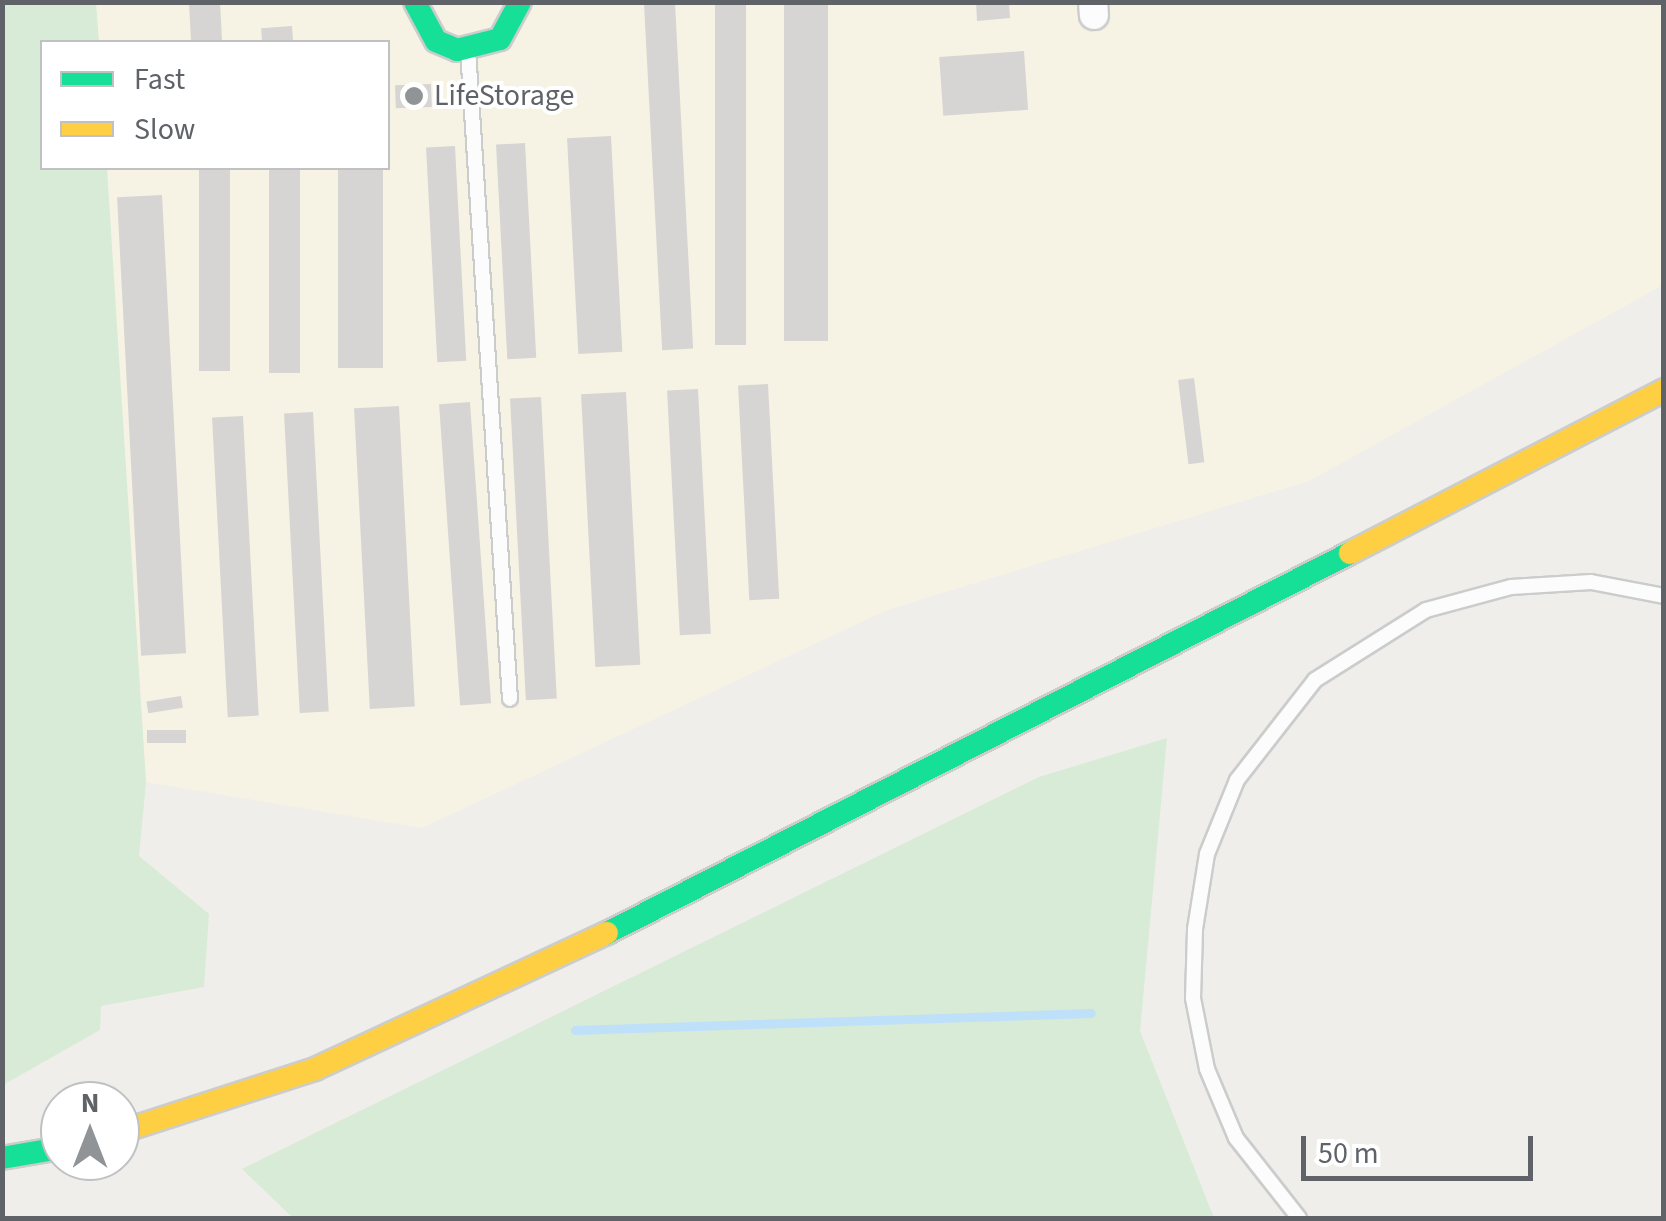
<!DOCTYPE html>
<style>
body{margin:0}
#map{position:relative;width:1666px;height:1221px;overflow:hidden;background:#efeeea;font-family:"Source Sans 3",sans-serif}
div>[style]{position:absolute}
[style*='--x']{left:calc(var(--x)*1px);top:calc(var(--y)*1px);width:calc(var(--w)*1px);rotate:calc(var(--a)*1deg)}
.commercial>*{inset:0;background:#f7f3e4}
.green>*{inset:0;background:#d8ebd6}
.stream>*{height:9px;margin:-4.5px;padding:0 4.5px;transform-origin:4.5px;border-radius:4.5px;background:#bfe0f9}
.building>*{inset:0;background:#d6d5d3;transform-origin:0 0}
.roads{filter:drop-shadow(2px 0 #cbcccc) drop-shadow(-2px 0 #cbcccc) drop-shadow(0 2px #cbcccc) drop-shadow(0 -2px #cbcccc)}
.lane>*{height:14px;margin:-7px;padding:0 7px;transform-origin:7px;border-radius:7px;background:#fdfcfc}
.street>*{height:28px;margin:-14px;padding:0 14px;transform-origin:14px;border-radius:14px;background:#fdfcfc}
.fast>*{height:22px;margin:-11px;padding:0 11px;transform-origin:11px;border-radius:11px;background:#16e098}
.slow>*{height:22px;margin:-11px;padding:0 11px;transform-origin:11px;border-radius:11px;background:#ffcf43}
.dots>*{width:28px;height:28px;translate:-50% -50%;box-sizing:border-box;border:5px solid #fff;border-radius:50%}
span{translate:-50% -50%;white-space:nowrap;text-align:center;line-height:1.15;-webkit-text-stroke:8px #fff;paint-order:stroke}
.poi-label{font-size:30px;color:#5f6368}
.left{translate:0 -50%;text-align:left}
.frame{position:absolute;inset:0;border:5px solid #5f6368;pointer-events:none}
.legend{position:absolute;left:40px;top:40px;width:350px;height:130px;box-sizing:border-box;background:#fff;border:2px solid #bfc1c3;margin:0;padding:12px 18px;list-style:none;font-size:30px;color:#5f6368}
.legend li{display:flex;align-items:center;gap:20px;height:50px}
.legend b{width:50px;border:2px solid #bfc1c3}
.north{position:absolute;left:40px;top:1081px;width:100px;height:100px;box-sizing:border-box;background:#fff;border:2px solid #bfc1c3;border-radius:50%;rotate:0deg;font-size:28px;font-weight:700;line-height:40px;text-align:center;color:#5f6368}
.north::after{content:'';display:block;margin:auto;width:35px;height:45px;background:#919496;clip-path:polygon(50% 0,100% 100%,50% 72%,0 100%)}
.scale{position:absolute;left:1301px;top:1136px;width:232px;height:45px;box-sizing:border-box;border:5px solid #5f6368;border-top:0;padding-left:12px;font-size:30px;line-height:35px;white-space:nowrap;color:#5f6368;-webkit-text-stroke:8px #fff;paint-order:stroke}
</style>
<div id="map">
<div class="commercial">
<i style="clip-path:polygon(92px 3px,1663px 3px,1663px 285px,1309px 481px,887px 610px,422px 828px,146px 782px,103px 168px,388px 168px,388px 42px,95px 42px)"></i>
</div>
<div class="green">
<i style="clip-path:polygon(2px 3px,96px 3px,99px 42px,42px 42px,42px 168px,107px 168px,146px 782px,139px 856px,209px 914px,204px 987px,101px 1006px,100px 1030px,3px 1085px)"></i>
<i style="clip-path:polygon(1167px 738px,1140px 1031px,1214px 1218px,293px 1218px,242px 1169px,1039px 777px)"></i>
</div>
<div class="stream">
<i style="--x:575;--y:1030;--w:516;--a:-1.89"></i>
</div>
<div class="building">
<i style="left:220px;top:2px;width:40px;height:31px;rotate:87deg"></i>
<i style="left:715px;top:2px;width:31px;height:343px"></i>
<i style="left:784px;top:2px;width:44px;height:339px"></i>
<i style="clip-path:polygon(976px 2px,1009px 2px,1010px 18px,977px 21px)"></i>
<i style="left:675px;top:3px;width:346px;height:31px;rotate:87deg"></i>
<i style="left:292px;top:26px;width:16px;height:31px;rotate:86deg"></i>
<i style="left:1024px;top:51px;width:59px;height:85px;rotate:86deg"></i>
<i style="left:431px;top:84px;width:23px;height:36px;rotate:88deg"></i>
<i style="left:611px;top:136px;width:216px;height:44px;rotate:87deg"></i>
<i style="left:525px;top:143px;width:215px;height:29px;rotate:87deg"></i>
<i style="left:455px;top:146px;width:215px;height:29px;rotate:87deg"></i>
<i style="left:199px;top:168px;width:31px;height:203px"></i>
<i style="left:269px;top:168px;width:31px;height:205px"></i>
<i style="left:338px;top:168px;width:45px;height:200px"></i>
<i style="left:162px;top:195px;width:459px;height:45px;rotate:87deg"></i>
<i style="left:1194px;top:378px;width:85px;height:16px;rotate:83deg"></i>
<i style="left:768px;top:384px;width:215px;height:30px;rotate:87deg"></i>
<i style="left:698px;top:389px;width:245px;height:31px;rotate:87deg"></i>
<i style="left:626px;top:392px;width:273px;height:45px;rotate:87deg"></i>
<i style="left:541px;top:397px;width:302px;height:31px;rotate:87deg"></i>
<i style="left:470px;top:402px;width:302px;height:31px;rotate:86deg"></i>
<i style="left:399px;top:406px;width:301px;height:45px;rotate:87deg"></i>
<i style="left:313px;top:412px;width:300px;height:29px;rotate:87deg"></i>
<i style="left:243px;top:416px;width:300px;height:31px;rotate:87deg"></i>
<i style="left:181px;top:696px;width:12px;height:35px;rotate:81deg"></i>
<i style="left:186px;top:730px;width:13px;height:39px;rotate:90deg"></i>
</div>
<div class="roads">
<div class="lane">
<i style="--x:468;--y:50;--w:650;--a:86.3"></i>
<i style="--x:1299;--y:1218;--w:102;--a:-128.2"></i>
<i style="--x:1236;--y:1138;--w:75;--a:-112.8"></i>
<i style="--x:1207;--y:1069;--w:72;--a:-101.2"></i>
<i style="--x:1193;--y:998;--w:69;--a:-88.3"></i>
<i style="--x:1195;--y:929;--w:76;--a:-80.9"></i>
<i style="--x:1207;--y:854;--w:80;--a:-67.9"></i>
<i style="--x:1237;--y:780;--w:127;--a:-52"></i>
<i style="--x:1315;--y:680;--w:131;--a:-32.2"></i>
<i style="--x:1426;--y:610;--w:88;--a:-15.1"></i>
<i style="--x:1511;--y:587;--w:80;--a:-3.6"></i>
<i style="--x:1591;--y:582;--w:74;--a:10.9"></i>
</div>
<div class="street">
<i style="--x:1093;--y:2;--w:13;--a:86"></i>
</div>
<div class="fast">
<i style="--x:415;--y:2;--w:44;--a:61.7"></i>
<i style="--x:436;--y:41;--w:23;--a:23"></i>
<i style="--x:457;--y:50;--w:44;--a:-14.3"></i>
<i style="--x:500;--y:39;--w:42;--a:-61.6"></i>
<i style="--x:607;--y:933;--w:835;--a:-27.09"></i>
<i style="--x:2;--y:1158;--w:59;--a:-9.8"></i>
</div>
<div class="slow">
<i style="--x:1350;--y:553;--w:354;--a:-27.4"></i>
<i style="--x:120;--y:1132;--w:205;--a:-17.9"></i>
<i style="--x:315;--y:1069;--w:322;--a:-25"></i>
</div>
</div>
<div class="dots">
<i style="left:414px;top:96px;background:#919496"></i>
</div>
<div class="poi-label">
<span class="left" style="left:434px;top:96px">LifeStorage</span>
</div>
<div class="frame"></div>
<ul class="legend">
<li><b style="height:12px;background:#16e098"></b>Fast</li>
<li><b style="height:12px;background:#ffcf43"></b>Slow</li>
</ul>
<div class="north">N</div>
<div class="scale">50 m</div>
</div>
